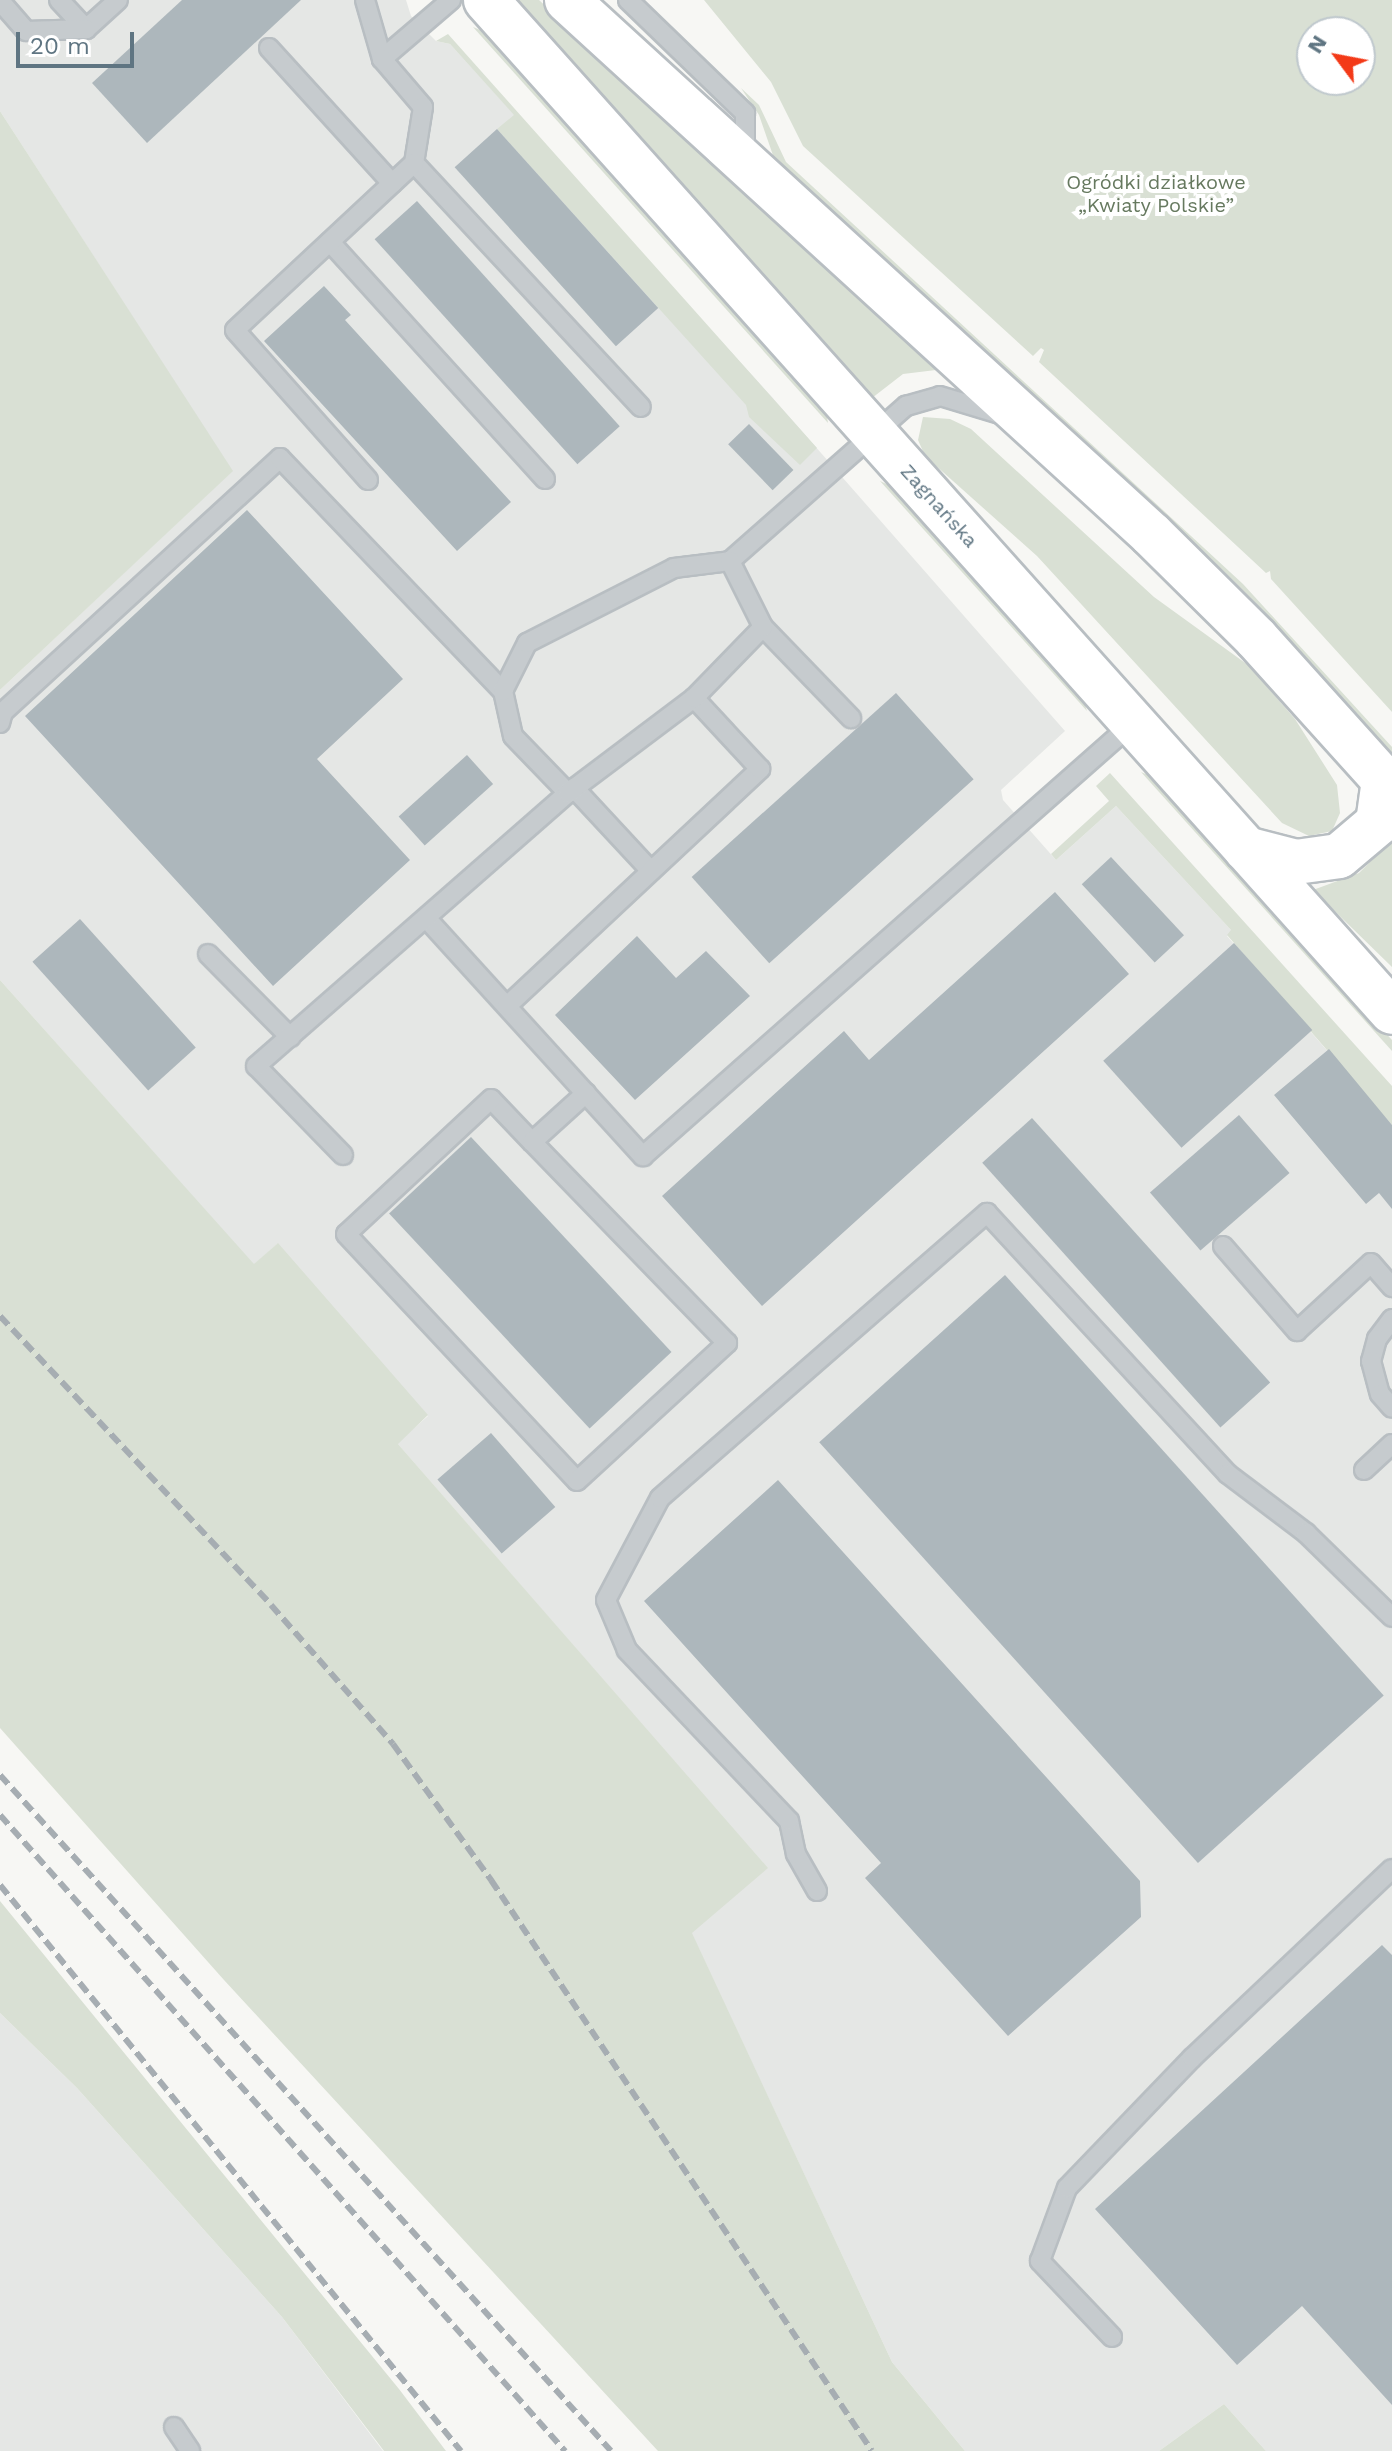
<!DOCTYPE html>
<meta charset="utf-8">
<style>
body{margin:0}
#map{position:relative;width:1392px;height:2451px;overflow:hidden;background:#f7f7f4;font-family:"Work Sans",sans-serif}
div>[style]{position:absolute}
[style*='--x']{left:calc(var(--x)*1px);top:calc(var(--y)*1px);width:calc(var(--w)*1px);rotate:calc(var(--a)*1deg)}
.built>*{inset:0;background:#e5e7e5}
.green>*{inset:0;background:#d9e0d4}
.building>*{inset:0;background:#adb7bc;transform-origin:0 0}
.roads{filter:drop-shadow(2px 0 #b8bec2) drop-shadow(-2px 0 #b8bec2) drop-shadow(0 2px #b8bec2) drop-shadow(0 -2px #b8bec2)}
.service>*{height:18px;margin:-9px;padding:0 9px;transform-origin:9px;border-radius:9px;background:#c6cbce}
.secondary>*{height:44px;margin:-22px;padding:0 22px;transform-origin:22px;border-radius:22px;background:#fff}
.rail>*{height:6px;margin-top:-3px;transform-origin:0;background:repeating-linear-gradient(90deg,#a6adb2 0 12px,transparent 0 18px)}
span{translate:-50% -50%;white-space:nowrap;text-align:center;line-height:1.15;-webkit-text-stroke:8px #fff;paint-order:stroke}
.park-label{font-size:20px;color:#66795f}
.street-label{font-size:20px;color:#5f7582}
.north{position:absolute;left:1296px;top:16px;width:80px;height:80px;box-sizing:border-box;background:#fff;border:2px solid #bfc8cd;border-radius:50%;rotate:302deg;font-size:22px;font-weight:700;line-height:32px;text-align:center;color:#5f7582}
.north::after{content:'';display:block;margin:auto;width:28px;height:36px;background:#f33a18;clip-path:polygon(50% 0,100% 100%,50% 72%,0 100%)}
.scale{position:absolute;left:16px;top:32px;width:118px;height:36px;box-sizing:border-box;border:4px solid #5f7582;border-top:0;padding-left:10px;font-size:24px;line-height:28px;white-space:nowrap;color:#5f7582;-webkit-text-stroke:6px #fff;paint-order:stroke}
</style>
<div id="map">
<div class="built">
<i style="clip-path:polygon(0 0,406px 0,411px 16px,436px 41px,450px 44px,771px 396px,1065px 731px,1001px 790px,1003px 800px,1056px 860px,1116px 806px,1232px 931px,1227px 936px,1392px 1125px,1392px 2451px,1266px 2451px,1224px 2404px,1159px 2451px,965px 2451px,892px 2362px,691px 1932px,767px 1868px,397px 1443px,428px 1416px,277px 1244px,254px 1265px,0 980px,0 690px,232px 471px,0 111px)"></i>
<i style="clip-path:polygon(0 2013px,77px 2088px,282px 2317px,383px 2451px,0 2451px)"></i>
</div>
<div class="green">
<i style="clip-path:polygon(516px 0,539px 0,936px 370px,903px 374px,872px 398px)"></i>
<i style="clip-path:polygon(evenodd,704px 0,1392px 0,1392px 712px,1271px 579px,1270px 571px,1266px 573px,1039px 362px,1044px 350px,1041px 348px,1033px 356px,803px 146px,771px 82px,704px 0,1312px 32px,1360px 32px,1360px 80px,1312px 80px,1312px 32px)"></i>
<i style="clip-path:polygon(473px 27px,485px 32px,826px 411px,828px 423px)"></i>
<i style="clip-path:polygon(448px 34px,817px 448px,800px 465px,749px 417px,746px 405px,497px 129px,514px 115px,450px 44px,436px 41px)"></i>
<i style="clip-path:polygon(741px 88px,759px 105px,786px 162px,1243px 584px,1392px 747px,1392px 757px,775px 161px,759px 115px)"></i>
<i style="clip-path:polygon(0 111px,233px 471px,0 690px)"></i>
<i style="clip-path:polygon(923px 417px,950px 419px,971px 429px,1154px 597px,1248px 665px,1295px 719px,1337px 785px,1340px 813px,1332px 831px,1309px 836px,1282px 823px,1037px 556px,925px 456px,918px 440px)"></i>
<i style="clip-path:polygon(880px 481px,897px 489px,1083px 699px,1087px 711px)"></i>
<i style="clip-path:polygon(1141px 772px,1155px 778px,1392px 1040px,1392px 1051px)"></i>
<i style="clip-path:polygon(1110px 773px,1392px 1086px,1392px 1125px,1227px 935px,1231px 930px,1116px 806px,1056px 860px,1051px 854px,1109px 801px,1096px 786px)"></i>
<i style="clip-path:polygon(1392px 840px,1392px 967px,1313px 890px,1359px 873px)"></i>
<i style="clip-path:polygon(0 980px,254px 1264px,278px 1243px,428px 1415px,398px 1444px,768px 1868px,692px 1933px,892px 2362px,965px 2451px,658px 2451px,224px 1980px,0 1728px)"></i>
<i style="clip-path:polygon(0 1901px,399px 2389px,446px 2451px,384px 2451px,282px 2317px,77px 2088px,0 2013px)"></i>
<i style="clip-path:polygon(1224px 2404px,1266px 2451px,1159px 2451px)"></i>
</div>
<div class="building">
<i style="clip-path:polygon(182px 0,301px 0,147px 143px,92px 83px)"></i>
<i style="left:497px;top:129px;width:241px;height:57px;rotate:48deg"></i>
<i style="left:417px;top:201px;width:303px;height:57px;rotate:48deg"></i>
<i style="clip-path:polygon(324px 286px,351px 315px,345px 320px,511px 502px,457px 551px,264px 341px)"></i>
<i style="left:749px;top:424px;width:64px;height:29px;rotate:46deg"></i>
<i style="clip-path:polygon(247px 510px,403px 679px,317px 759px,410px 860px,273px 986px,25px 716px)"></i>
<i style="left:896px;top:693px;width:116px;height:275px;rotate:48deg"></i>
<i style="left:467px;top:755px;width:39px;height:92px;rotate:48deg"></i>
<i style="left:1111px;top:857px;width:107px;height:40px;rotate:47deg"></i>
<i style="clip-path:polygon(1055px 892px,1129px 974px,762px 1306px,662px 1196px,844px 1031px,869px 1060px)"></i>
<i style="left:80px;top:919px;width:173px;height:64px;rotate:48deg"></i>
<i style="clip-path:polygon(637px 936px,676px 978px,706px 951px,750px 996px,635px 1100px,555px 1015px)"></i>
<i style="left:1234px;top:943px;width:117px;height:176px;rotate:48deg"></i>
<i style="clip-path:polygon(1329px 1049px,1392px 1125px,1392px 1209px,1379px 1193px,1366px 1204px,1274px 1095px)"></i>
<i style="left:1239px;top:1115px;width:77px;height:118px;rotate:49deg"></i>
<i style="left:1032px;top:1118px;width:356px;height:67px;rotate:48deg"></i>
<i style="left:471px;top:1137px;width:294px;height:112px;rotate:47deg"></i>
<i style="left:1005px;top:1275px;width:566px;height:250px;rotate:48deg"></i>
<i style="left:491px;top:1433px;width:98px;height:71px;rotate:49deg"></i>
<i style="clip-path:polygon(778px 1480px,1140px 1881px,1141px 1917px,1008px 2036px,865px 1878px,881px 1863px,644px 1601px)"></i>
<i style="clip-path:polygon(1382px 1945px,1392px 1955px,1392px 2405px,1302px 2306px,1237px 2365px,1095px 2209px)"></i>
</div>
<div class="roads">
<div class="service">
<i style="--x:59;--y:0;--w:40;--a:47"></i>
<i style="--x:86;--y:29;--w:43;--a:-42.2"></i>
<i style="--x:365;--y:0;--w:61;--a:73.9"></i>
<i style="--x:451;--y:0;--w:91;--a:139.5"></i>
<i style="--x:382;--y:59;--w:63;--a:49.5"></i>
<i style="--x:423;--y:107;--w:57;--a:99.1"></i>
<i style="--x:414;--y:163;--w:333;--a:47.1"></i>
<i style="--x:628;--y:0;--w:163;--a:44"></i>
<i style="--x:745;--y:113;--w:46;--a:90"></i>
<i style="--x:0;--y:1;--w:40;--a:49"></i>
<i style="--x:26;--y:31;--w:60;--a:-1.9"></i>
<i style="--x:269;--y:48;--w:183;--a:47.7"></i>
<i style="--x:330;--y:242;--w:320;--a:47.8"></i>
<i style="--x:368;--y:480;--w:200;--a:-131.6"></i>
<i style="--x:235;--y:330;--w:245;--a:-43"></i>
<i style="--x:763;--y:627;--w:127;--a:46"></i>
<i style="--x:0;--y:723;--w:11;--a:-75"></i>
<i style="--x:3;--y:712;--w:376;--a:-42.5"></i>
<i style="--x:280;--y:458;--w:323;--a:46.3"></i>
<i style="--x:574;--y:788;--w:113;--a:47.1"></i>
<i style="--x:568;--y:793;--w:79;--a:-134"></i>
<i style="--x:513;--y:736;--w:46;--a:-102.5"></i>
<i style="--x:503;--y:691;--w:54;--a:-63.4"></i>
<i style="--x:527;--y:643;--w:165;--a:-27"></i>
<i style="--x:674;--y:568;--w:56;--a:-7.1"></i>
<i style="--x:730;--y:561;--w:235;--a:-41.4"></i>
<i style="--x:906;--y:406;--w:35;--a:-16"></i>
<i style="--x:940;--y:396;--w:63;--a:16.7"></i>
<i style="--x:427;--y:919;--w:321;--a:47.7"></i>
<i style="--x:643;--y:1156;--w:654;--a:-41.47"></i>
<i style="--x:208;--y:954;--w:117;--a:45.3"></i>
<i style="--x:507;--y:1006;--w:347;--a:-43.1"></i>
<i style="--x:760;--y:769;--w:97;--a:-132.9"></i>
<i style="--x:532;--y:1142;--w:59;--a:-133.6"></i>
<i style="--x:491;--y:1099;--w:198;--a:137"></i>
<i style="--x:346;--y:1234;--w:338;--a:46.9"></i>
<i style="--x:577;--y:1481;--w:204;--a:-42.6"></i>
<i style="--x:727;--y:1343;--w:280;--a:-134.1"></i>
<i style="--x:532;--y:1142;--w:73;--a:-42.2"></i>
<i style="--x:343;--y:1155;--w:124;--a:-134.3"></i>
<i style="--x:256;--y:1066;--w:415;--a:-41.2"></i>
<i style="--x:568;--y:793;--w:158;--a:-37"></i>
<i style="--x:694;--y:698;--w:99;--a:-45.8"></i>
<i style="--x:763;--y:627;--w:74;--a:-116.6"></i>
<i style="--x:1223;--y:1246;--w:113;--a:49"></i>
<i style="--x:1297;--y:1331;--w:100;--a:-42.6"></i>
<i style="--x:1371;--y:1263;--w:32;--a:49"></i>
<i style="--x:1392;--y:1319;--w:25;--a:127"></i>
<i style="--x:1377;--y:1339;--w:23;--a:105"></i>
<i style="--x:1371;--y:1361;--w:34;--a:75"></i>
<i style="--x:1380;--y:1394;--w:18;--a:49"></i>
<i style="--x:1364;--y:1470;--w:38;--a:-43"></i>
<i style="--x:817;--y:1891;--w:43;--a:-119.6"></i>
<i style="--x:796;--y:1854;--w:34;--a:-102"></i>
<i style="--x:789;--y:1821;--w:236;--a:-133.5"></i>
<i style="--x:627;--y:1650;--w:54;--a:-112.8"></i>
<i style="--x:606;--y:1600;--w:115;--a:-62.1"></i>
<i style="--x:660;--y:1498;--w:434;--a:-41.1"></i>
<i style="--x:987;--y:1213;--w:355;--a:47.3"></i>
<i style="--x:1228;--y:1474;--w:98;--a:37.1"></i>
<i style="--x:1306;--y:1533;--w:120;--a:44.3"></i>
<i style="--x:1112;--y:2337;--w:105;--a:-133.5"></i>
<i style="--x:1040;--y:2261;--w:78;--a:-69.7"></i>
<i style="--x:1067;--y:2188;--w:180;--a:-46.1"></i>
<i style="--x:1192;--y:2058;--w:275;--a:-43.4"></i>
<i style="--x:174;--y:2427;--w:29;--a:56"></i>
</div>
<div class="secondary">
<i style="--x:486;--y:0;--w:1358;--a:48.16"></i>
<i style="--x:567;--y:0;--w:791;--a:42.44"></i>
<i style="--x:1151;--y:534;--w:148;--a:44.7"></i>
<i style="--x:1256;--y:638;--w:203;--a:48"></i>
<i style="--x:1246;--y:849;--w:52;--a:14.6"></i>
<i style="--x:1296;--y:862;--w:43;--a:-7.9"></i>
<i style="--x:1339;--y:856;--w:51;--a:-40.2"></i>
<i style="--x:1378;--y:823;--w:43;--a:-82.1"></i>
</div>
</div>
<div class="rail">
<i style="--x:0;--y:1316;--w:396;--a:46.8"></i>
<i style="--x:271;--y:1605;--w:185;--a:48.7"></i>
<i style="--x:393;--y:1744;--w:168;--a:54.2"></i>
<i style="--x:491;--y:1880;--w:686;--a:56.29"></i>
<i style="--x:0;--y:1775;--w:911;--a:47.89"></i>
<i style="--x:0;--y:1815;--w:851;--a:48.38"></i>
<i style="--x:0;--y:1885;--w:730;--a:50.84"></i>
</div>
<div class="park-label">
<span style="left:1156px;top:194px">Ogródki działkowe<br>„Kwiaty Polskie”</span>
</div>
<div class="street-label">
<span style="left:939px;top:506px;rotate:48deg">Zagnańska</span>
</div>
<div class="north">N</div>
<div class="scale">20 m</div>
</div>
